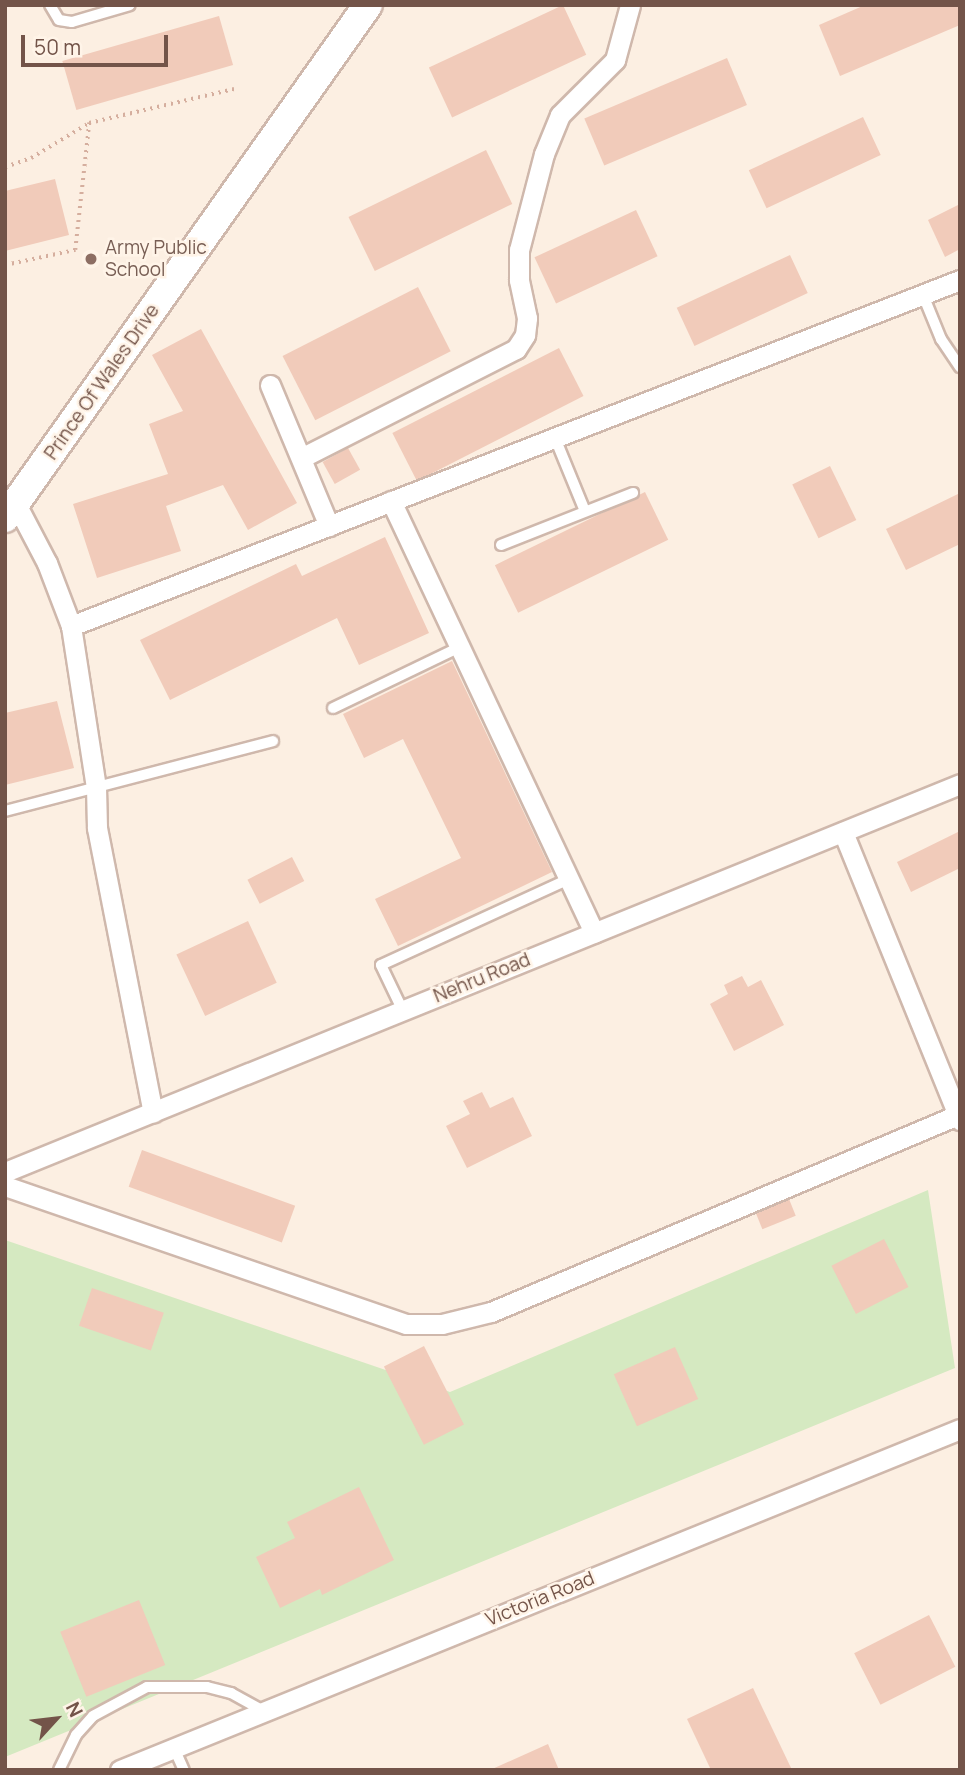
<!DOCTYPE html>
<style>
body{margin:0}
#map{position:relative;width:965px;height:1775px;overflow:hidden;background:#fcefe2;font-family:Manrope,sans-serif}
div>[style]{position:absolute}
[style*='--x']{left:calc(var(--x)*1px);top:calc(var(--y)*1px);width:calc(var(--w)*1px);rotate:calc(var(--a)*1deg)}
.green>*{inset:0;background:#d5e9c1}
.building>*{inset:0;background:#f1cbba;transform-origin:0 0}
.path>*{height:3.5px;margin-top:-1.75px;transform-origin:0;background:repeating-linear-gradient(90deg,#d5ae9e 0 2px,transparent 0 7px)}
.roads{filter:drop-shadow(2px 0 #cfb8ac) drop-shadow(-2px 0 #cfb8ac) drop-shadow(0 2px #cfb8ac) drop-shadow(0 -2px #cfb8ac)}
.service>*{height:10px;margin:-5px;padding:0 5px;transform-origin:5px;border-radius:5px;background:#fff}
.minor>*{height:19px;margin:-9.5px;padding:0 9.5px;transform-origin:9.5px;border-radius:9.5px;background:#fff}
.secondary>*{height:28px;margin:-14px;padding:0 14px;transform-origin:14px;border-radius:14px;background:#fff}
.dots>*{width:19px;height:19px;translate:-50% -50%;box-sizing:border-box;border:4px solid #fff4e8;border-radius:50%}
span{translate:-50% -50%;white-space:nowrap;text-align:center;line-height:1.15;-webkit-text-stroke:5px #fff4e8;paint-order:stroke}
.education-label{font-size:19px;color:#785e54}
.left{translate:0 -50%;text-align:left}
.street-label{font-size:19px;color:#735449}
.frame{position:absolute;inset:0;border:7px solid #735449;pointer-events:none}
.north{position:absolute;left:21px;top:1684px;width:70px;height:70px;-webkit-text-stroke:5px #fff4e8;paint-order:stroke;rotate:63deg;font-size:19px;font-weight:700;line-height:28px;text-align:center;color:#735449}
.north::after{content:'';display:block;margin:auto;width:24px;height:32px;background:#735449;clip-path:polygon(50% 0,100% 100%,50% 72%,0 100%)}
.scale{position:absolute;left:21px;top:35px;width:147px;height:32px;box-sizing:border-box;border:4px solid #735449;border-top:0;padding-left:9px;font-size:21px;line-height:24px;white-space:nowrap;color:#735449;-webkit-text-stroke:5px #fff4e8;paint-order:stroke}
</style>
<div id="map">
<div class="green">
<i style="clip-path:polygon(928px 1190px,955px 1368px,5px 1757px,5px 1240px,450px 1392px)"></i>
</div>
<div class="building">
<i style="left:563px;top:5px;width:55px;height:148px;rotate:65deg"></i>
<i style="clip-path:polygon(865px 5px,960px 5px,960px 25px,840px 76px,819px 25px)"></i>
<i style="left:219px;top:16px;width:51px;height:163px;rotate:74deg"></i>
<i style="left:727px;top:58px;width:51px;height:155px;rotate:67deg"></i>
<i style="left:863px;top:117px;width:42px;height:126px;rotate:65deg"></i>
<i style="left:486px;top:150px;width:60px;height:153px;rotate:64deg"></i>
<i style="clip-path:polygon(55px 179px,69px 235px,5px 251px,5px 191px)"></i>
<i style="clip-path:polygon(960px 204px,960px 249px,945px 257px,928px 220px)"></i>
<i style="left:636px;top:210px;width:51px;height:112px;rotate:65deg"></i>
<i style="left:790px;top:255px;width:42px;height:125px;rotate:65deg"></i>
<i style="left:418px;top:287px;width:72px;height:152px;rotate:63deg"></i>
<i style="clip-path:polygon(201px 329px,297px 503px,248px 530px,223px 485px,166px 506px,181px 551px,97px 578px,73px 504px,168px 474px,149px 424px,183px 411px,152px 355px)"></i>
<i style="left:559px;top:348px;width:54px;height:187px;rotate:63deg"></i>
<i style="left:348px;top:448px;width:25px;height:29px;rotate:61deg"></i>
<i style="left:830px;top:466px;width:60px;height:42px;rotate:64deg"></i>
<i style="left:645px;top:492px;width:53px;height:167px;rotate:64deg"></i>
<i style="clip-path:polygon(960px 493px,960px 544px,906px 570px,886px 529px)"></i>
<i style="clip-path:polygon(385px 537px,429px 633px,359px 665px,337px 618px,170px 700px,140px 640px,296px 564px,302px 576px)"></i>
<i style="clip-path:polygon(452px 661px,552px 872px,398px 946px,375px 899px,461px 858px,403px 739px,364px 758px,343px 714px)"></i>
<i style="clip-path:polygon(57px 701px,74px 768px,5px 785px,5px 713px)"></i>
<i style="clip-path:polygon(960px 831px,960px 868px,911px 892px,897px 862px)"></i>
<i style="left:292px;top:857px;width:27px;height:50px;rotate:63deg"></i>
<i style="left:248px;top:921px;width:68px;height:79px;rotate:65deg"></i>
<i style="clip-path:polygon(742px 976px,748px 987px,761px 980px,784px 1025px,734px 1051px,710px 1004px,728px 994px,724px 985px)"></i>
<i style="clip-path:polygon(482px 1092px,490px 1108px,513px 1097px,532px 1136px,467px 1168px,446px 1126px,470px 1114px,463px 1101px)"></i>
<i style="left:142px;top:1150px;width:163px;height:39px;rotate:20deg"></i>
<i style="left:789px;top:1199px;width:18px;height:36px;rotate:68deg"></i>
<i style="left:884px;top:1239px;width:54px;height:59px;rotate:63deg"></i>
<i style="left:92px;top:1288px;width:76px;height:40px;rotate:19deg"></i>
<i style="left:424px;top:1346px;width:88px;height:45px;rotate:63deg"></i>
<i style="left:675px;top:1347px;width:57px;height:67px;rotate:66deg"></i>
<i style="clip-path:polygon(359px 1487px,394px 1560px,322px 1595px,320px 1589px,280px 1608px,256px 1557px,295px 1538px,287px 1522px)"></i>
<i style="left:139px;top:1600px;width:70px;height:85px;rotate:68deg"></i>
<i style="left:929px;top:1615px;width:58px;height:84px;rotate:63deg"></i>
<i style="clip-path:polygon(753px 1688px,792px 1770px,711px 1770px,687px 1719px)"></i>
<i style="clip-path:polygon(548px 1744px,559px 1770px,490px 1770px)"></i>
</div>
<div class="path">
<i style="--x:5;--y:167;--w:28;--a:-19"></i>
<i style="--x:31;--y:158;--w:68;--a:-31.1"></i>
<i style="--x:89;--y:123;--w:149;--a:-13.2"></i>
<i style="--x:5;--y:265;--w:72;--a:-12.1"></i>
<i style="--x:75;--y:250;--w:128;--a:-83.7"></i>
</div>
<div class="roads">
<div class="service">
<i style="--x:50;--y:5;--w:17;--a:59"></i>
<i style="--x:59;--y:20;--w:13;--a:9"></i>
<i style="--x:72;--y:22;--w:60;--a:-16.3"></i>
<i style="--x:923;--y:295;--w:48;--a:67.8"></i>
<i style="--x:941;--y:339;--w:34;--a:56"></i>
<i style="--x:555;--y:438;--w:79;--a:67.7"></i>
<i style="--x:501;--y:545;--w:142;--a:-21.5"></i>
<i style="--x:333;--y:708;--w:141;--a:-25.7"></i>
<i style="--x:5;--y:811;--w:277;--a:-14.6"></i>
<i style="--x:403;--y:1011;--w:51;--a:-115.6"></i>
<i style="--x:381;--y:965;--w:207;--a:-24.6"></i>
<i style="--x:174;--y:1748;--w:24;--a:66"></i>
<i style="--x:59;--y:1770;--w:39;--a:-64"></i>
<i style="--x:76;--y:1735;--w:25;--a:-48"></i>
<i style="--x:93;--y:1716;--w:61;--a:-28.2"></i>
<i style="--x:147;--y:1687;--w:60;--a:0"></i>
<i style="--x:207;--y:1687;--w:25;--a:14"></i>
<i style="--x:231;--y:1693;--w:38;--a:29"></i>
</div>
<div class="minor">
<i style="--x:270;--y:385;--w:153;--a:67.3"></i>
<i style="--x:303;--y:457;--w:239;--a:-26.9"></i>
<i style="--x:516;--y:349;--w:17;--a:-57"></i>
<i style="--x:525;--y:335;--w:17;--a:-83"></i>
<i style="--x:527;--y:318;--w:39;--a:-102"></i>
<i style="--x:519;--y:280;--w:30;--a:-90"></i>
<i style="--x:519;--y:250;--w:99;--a:-75.4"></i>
<i style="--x:544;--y:154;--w:42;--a:-67.7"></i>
<i style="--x:560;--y:115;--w:78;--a:-45"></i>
<i style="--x:615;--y:60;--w:57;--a:-74.7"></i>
<i style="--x:391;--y:501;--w:477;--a:64.8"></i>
<i style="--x:16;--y:504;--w:67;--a:62.3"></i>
<i style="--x:47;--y:563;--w:67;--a:69.1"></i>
<i style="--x:71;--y:626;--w:163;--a:81.2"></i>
<i style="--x:96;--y:787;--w:41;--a:88.6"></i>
<i style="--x:97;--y:828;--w:290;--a:78.9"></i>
<i style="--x:71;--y:626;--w:954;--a:-21.27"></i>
<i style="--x:843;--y:832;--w:311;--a:67.9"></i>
<i style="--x:5;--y:1172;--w:1031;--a:-22.11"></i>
<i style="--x:5;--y:1186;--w:424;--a:19"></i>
<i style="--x:406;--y:1324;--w:36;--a:0"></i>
<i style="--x:442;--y:1324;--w:50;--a:-13.8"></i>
<i style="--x:491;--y:1312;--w:509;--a:-22.89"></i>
<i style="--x:120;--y:1770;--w:907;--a:-22.09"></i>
</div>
<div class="secondary">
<i style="--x:5;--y:518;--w:628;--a:-54.72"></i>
</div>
</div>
<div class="dots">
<i style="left:91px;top:259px;background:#8d6e63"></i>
</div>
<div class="education-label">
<span class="left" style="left:105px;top:259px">Army Public<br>School</span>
</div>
<div class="street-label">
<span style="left:102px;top:382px;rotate:-55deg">Prince Of Wales Drive</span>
<span style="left:482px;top:978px;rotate:-22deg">Nehru Road</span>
<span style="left:540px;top:1599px;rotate:-22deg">Victoria Road</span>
</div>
<div class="frame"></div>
<div class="north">N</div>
<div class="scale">50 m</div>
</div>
